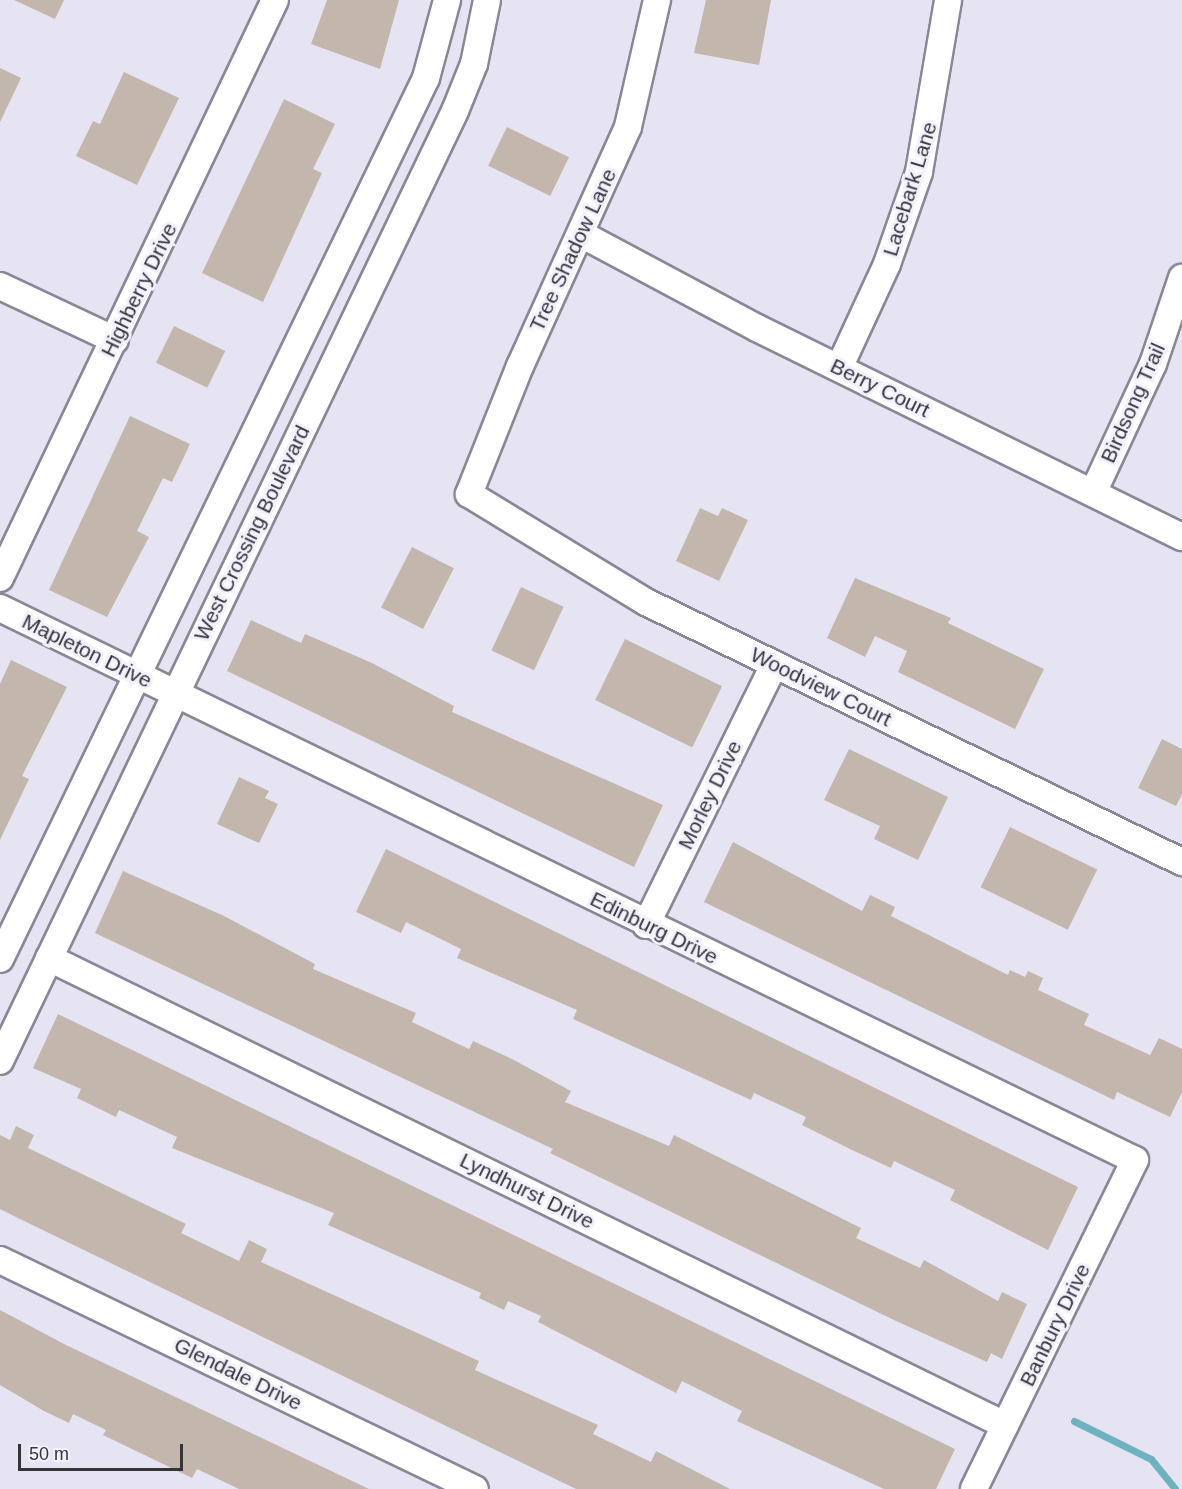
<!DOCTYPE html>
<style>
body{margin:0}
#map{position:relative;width:1182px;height:1489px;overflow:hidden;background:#e6e3f2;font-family:Arial,sans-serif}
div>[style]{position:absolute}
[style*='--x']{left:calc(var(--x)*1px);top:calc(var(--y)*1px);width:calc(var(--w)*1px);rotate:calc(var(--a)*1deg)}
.stream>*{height:7px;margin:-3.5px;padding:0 3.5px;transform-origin:3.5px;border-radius:3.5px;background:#6db2be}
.building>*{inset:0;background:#c3b7ad;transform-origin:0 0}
.roads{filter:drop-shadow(2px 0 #898795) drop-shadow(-2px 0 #898795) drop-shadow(0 2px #898795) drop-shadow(0 -2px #898795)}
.minor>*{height:26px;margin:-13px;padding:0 13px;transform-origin:13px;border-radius:13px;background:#fff}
span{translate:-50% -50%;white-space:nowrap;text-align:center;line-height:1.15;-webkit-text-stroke:6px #f3f1fd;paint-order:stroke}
.street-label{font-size:21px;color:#353439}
.scale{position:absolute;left:18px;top:1444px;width:165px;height:27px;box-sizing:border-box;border:3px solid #353439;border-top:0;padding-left:8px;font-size:18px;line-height:21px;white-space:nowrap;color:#353439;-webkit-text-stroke:4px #f3f1fd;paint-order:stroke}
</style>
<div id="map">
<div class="stream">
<i style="--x:1074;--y:1421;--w:86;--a:26.3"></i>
<i style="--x:1151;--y:1459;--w:38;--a:51"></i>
</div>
<div class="building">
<i style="clip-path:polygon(14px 0,64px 0,55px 19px)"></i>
<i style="clip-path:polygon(327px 0,399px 0,380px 69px,311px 44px)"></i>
<i style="clip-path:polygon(706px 0,771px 0,759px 65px,694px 53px)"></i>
<i style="clip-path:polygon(0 68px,21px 78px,0 122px)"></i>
<i style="clip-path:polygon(124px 72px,179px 98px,137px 185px,76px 156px,93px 121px,100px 124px)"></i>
<i style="clip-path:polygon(284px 99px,335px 124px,313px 169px,322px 173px,263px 302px,202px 273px)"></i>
<i style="left:507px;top:127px;width:69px;height:43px;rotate:26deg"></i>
<i style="left:174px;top:326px;width:57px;height:41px;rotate:26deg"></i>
<i style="clip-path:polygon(130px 416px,190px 444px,172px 482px,163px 478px,137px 531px,149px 537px,107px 617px,49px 590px)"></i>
<i style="clip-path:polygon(700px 508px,718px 516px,722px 508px,748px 520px,719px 581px,676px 561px)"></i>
<i style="left:412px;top:547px;width:47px;height:68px;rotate:27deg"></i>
<i style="clip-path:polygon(855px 578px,951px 618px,948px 623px,1044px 669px,1015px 729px,898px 672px,907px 651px,875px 636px,865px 657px,827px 638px)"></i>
<i style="left:521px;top:587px;width:47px;height:70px;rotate:25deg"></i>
<i style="clip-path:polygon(251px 620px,301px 643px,305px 634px,372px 663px,454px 706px,452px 712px,663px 805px,634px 867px,227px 671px)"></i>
<i style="left:625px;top:639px;width:108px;height:68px;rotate:26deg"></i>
<i style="clip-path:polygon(11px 660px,67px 687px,22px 776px,29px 779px,0 840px,0 684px)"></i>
<i style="clip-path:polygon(1162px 739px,1182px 749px,1182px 794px,1176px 806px,1138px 788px)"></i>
<i style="clip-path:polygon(849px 749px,948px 797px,918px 860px,874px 839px,880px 826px,824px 800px)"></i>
<i style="clip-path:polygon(239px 777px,269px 791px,265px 798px,278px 804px,259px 843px,217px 824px)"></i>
<i style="left:1010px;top:827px;width:97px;height:67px;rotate:26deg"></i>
<i style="clip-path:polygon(733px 842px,862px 911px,870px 895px,895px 907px,891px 916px,1008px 975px,1010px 970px,1025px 977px,1028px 971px,1043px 978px,1038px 990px,1089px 1014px,1084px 1025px,1150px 1055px,1159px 1038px,1182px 1049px,1182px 1092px,1170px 1117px,1117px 1092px,1114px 1100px,704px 902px)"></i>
<i style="clip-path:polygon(386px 849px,1078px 1187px,1048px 1250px,950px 1200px,955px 1190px,894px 1161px,891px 1168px,852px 1150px,802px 1125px,806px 1117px,754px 1093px,751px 1100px,573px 1019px,577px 1010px,457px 958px,461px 949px,406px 922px,401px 933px,356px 912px)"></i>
<i style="clip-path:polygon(123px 871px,224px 916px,315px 964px,313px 969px,416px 1013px,412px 1022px,469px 1049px,473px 1041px,512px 1059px,571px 1091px,565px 1102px,669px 1146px,674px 1135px,861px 1228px,856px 1238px,920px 1268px,924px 1260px,998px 1301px,1002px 1292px,1027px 1304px,1002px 1359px,991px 1353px,987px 1362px,896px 1321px,550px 1153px,553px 1149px,95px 933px)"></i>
<i style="clip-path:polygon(58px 1014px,955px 1449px,936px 1489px,884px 1489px,737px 1421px,742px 1411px,682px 1381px,676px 1393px,538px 1322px,541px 1316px,508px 1301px,504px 1310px,479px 1298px,481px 1293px,328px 1225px,334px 1213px,172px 1148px,177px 1137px,119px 1110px,116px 1117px,77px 1098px,81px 1089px,33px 1068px)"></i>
<i style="clip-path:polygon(16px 1126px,34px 1135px,28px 1148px,186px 1224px,181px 1233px,239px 1261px,249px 1240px,267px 1249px,261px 1262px,479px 1361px,475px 1370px,598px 1425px,593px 1434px,651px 1462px,656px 1451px,730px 1489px,576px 1489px,20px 1219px,0 1209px,0 1135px,10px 1140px)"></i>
<i style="clip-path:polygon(0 1310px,66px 1345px,369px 1489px,239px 1489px,197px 1469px,192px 1478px,103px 1435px,106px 1430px,73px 1414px,69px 1423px,44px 1411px,0 1385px)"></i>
</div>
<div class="roads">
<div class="minor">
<i style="--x:657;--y:0;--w:130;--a:102.9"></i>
<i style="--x:628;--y:127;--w:262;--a:114.3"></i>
<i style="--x:520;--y:366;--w:138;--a:111.7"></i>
<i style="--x:469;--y:494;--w:207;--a:31.4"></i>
<i style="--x:646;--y:602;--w:596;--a:25.88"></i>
<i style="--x:581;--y:234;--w:200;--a:28.1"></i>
<i style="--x:757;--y:328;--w:474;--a:26.2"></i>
<i style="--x:0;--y:286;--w:127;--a:25.2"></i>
<i style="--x:839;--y:368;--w:115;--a:-65.2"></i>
<i style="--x:887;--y:264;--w:97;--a:-70.8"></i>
<i style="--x:919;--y:172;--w:174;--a:-80.4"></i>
<i style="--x:1093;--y:493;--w:142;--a:-65.1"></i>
<i style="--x:1153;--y:364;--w:91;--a:-71.4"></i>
<i style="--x:0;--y:578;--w:640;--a:-64.56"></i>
<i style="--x:0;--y:608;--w:1262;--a:25.94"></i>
<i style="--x:1135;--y:1160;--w:366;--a:116.1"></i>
<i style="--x:646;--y:925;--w:290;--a:-63.8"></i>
<i style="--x:49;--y:958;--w:1064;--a:26.04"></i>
<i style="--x:0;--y:959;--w:979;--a:-64.19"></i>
<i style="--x:426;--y:78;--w:81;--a:-74.9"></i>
<i style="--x:0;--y:1061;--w:1053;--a:-64.41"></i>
<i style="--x:455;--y:111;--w:51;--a:-68"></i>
<i style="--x:474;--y:64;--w:65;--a:-78.5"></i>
<i style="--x:0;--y:1260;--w:527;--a:25.74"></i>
</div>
</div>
<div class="street-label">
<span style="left:910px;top:189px;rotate:-73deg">Lacebark Lane</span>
<span style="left:573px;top:250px;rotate:-65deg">Tree Shadow Lane</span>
<span style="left:139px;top:290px;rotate:-64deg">Highberry Drive</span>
<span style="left:880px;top:388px;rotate:26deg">Berry Court</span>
<span style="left:1133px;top:403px;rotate:-66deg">Birdsong Trail</span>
<span style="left:252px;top:533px;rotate:-64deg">West Crossing Boulevard</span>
<span style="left:87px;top:651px;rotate:26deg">Mapleton Drive</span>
<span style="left:821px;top:687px;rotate:26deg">Woodview Court</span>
<span style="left:710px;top:795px;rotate:-64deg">Morley Drive</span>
<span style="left:654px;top:928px;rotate:26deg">Edinburg Drive</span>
<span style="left:527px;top:1191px;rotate:26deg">Lyndhurst Drive</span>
<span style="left:1055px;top:1325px;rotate:-64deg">Banbury Drive</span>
<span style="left:238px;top:1374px;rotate:26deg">Glendale Drive</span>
</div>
<div class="scale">50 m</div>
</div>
